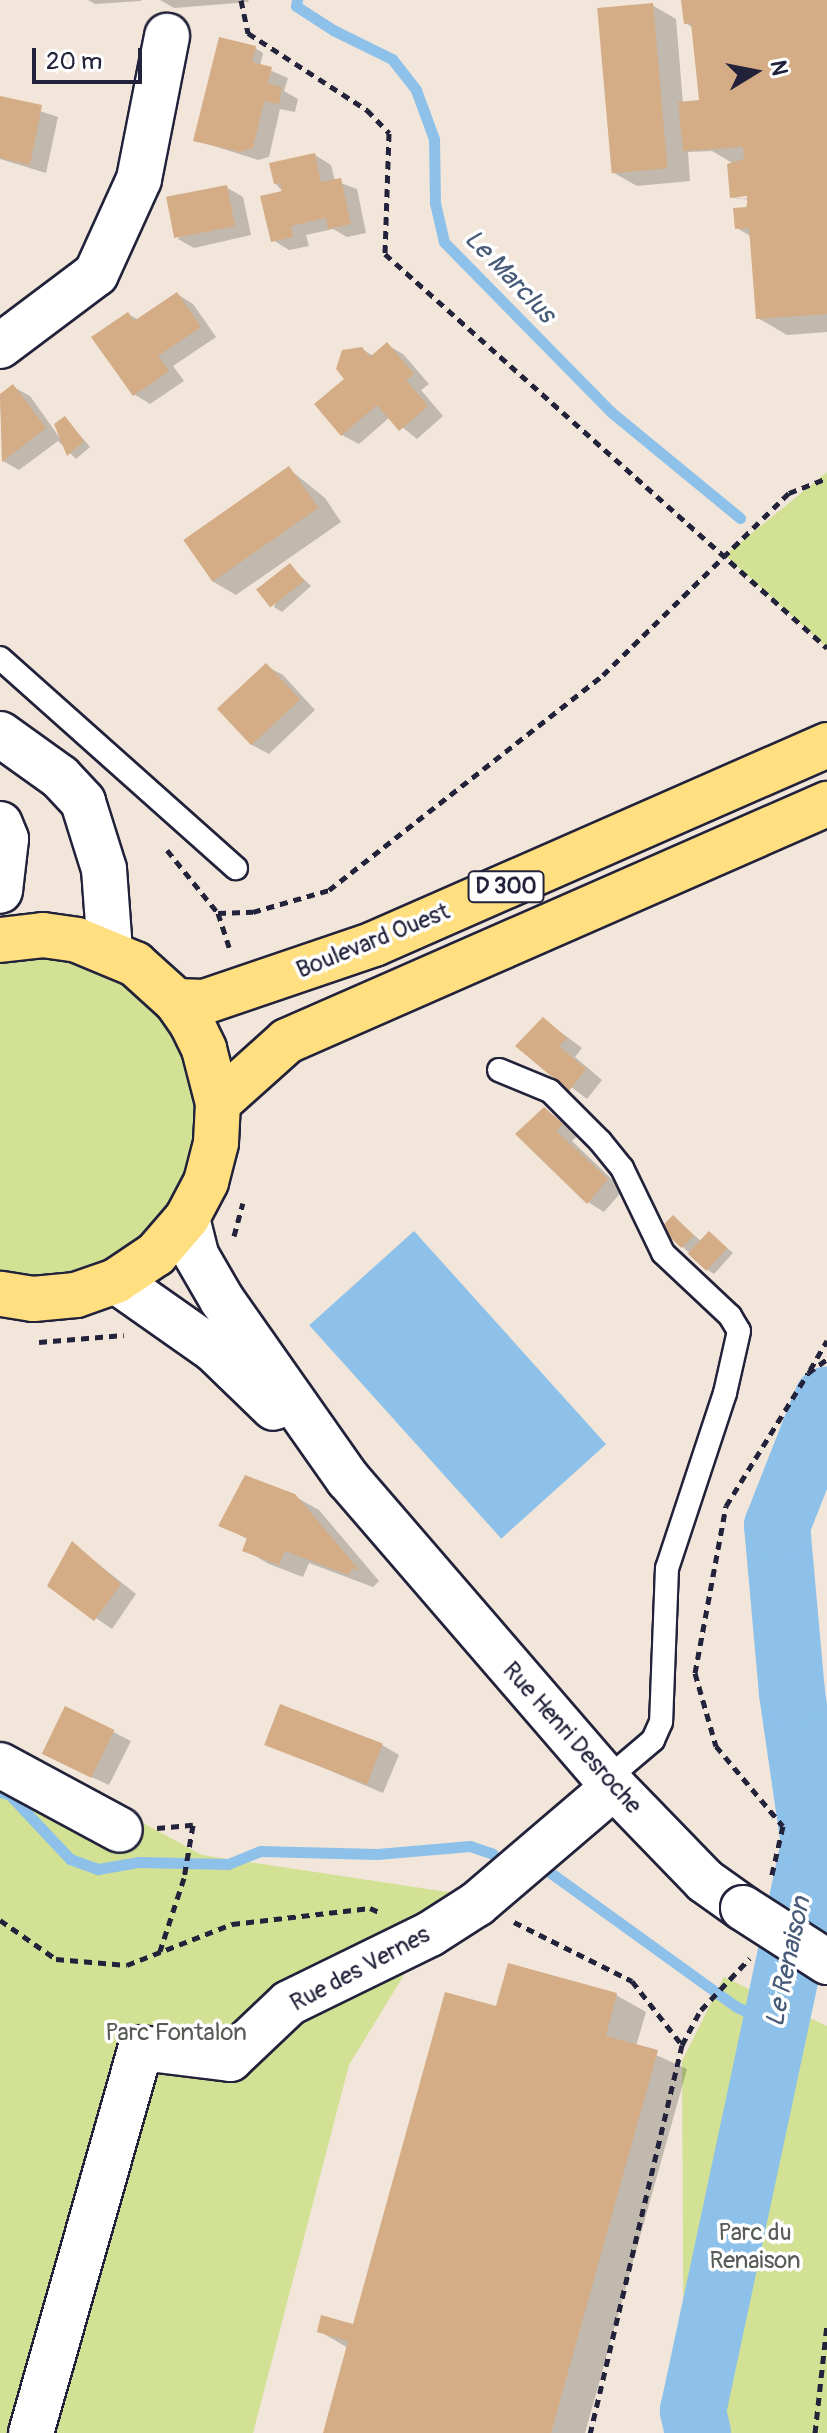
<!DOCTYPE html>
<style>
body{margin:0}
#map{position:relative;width:827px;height:2433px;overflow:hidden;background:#f2e6da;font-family:Pangolin,sans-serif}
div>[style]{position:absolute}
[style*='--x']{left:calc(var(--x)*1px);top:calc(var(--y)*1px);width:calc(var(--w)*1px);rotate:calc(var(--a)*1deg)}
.green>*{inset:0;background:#d2e194}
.water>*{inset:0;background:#8dc1ea;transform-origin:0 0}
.shadow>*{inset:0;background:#0003}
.stream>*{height:11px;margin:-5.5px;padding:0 5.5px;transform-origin:5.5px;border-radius:5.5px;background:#8dc1ea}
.river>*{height:66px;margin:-33px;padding:0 33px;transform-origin:33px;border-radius:33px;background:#8dc1ea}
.building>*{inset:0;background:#d4ac85;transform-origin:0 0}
.path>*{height:5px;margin-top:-2.5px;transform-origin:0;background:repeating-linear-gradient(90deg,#22223b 0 8px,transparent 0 14px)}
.roads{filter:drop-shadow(2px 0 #22223b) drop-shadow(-2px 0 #22223b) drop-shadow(0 2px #22223b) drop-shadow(0 -2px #22223b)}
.lane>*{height:22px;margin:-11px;padding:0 11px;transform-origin:11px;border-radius:11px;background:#fff}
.street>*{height:44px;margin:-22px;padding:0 22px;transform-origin:22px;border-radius:22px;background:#fff}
.secondary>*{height:44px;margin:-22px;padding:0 22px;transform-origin:22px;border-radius:22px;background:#fff}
.primary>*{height:44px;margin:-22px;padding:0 22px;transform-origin:22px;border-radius:22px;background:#ffdf80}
.bridges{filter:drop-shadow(2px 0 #22223b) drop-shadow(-2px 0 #22223b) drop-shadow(0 2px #22223b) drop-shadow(0 -2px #22223b)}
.secondary-bridge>*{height:44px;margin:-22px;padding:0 22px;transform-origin:22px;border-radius:22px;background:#fff}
span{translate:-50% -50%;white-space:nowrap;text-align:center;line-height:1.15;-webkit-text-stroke:7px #fff;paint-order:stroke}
.shield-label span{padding:2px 6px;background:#fff;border:2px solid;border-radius:6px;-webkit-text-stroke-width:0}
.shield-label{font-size:22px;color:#22223b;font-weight:700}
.street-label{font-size:24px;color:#22223b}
.park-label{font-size:24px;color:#575b56}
.water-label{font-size:26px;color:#475a78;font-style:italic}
.north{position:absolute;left:715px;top:32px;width:80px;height:80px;-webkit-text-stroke:6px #fff;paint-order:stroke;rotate:80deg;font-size:22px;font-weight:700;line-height:32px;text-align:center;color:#22223b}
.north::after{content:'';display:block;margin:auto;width:28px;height:36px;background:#22223b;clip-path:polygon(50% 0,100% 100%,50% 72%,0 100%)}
.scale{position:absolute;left:32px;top:48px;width:110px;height:36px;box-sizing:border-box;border:4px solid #22223b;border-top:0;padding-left:10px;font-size:24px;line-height:28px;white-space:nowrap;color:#22223b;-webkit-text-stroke:6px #fff;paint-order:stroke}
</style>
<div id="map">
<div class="green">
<i style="clip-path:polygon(827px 472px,827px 648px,725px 555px)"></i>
<i style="clip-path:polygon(42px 952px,126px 978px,178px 1032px,201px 1104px,191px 1176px,145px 1242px,72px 1279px,0 1278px,0 957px)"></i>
<i style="clip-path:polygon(0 1745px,202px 1855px,454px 1893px,349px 2065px,253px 2433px,0 2433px)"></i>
<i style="clip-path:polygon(724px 1977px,827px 2026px,827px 2433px,684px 2433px,682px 2061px)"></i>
</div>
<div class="water">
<i style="left:414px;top:1231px;width:287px;height:141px;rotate:48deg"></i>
</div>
<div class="shadow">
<i style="clip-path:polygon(88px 0,141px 0,141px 1px,95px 4px)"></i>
<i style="clip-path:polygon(160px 0,248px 0,249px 2px,174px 8px)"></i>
<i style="clip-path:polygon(evenodd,683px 0,827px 0,827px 332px,787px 335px,758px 318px,752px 237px,737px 228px,749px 200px,731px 197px,734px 164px,712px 151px,688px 152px,690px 181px,637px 186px,614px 173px,652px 5px,676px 19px,683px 104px,701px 102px,694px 28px,685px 23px,683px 0,756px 194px,757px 198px,737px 199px,737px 195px,756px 194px)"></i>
<i style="clip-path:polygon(255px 48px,263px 53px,260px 66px,288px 78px,284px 91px,298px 99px,295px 112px,280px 109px,269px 157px,258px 160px,195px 140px)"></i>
<i style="clip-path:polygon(0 98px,58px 117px,46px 173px,0 159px)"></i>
<i style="clip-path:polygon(315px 155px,331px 165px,335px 181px,357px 189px,366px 233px,347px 237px,333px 229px,306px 235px,309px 246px,289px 250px,273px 240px,284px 193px,275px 183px)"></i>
<i style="clip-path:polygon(226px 187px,243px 197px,251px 235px,194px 248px,178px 239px)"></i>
<i style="clip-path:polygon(177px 294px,193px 304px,216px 337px,173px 366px,184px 381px,150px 404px,134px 394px,128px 314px,139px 320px)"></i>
<i style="clip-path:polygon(387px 345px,403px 354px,429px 384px,421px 390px,443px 416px,417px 439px,390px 417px,359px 444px,342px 435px,346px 379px,361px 349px,374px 356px)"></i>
<i style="clip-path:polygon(13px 387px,30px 396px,62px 441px,65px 418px,90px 447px,76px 459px,58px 441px,19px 470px,3px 461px,0 397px)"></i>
<i style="clip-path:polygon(289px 469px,325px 498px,341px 522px,236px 595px,212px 581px)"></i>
<i style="clip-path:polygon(290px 566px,311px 586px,282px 612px,274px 607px)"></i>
<i style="clip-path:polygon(266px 666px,283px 675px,315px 710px,269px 754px,252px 745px,221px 711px)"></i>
<i style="clip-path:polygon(543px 1019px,582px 1048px,575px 1057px,602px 1080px,587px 1099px,518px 1046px)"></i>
<i style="clip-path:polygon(545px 1109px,578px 1135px,572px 1141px,623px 1190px,604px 1212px,588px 1202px)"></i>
<i style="clip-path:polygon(674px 1218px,701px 1241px,709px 1233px,733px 1253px,714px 1274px,706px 1269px,683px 1247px)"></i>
<i style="clip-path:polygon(294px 1496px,319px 1510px,379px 1581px,373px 1587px,309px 1563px,303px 1577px,269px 1564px,245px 1550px,249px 1540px,221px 1525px)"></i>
<i style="clip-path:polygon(73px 1544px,136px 1594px,112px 1629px,49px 1586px)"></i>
<i style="clip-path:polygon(66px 1708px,131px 1741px,109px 1785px,57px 1761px)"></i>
<i style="clip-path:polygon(267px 1744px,382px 1745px,399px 1755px,383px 1793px)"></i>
<i style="clip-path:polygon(616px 1995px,646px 2012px,636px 2046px,687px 2069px,585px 2433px,325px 2433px,348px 2348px,319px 2331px,354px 2327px,497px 2008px)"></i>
</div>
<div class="stream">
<i style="--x:297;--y:0;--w:6;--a:99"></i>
<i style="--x:296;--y:6;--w:44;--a:33"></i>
<i style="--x:333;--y:30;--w:66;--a:26.2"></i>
<i style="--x:392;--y:59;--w:39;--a:52"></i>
<i style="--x:416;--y:90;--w:52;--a:69.8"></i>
<i style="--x:434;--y:139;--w:64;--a:89.1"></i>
<i style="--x:435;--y:203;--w:40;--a:77"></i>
<i style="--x:444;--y:242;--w:238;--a:45.5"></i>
<i style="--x:611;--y:412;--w:167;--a:39.4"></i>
<i style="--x:0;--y:1792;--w:9;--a:13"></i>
<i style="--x:9;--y:1794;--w:89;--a:46.8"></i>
<i style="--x:70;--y:1859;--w:30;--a:20"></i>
<i style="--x:98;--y:1869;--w:42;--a:-9.7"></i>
<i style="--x:139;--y:1862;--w:89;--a:1.3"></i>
<i style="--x:228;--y:1864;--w:35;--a:-22"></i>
<i style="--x:260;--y:1851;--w:117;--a:1.5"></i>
<i style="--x:377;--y:1854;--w:93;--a:-4.9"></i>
<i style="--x:470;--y:1846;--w:24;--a:19"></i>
<i style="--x:548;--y:1871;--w:231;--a:35.8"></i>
<i style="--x:735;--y:2006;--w:43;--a:26"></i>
</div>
<div class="river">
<i style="--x:698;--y:2433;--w:23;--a:-103"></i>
<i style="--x:693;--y:2411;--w:580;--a:-77.95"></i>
<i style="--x:814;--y:1844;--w:153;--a:-98.3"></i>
<i style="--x:792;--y:1693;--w:168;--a:-95.1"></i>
<i style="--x:777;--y:1526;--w:136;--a:-68.5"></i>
</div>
<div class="building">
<i style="clip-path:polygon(681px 0,827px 0,827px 314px,756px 319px,749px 228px,735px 229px,733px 208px,747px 207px,747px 196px,730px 198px,727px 164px,744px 159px,743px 147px,683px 151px,678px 102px,699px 100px,691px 23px,684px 24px)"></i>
<i style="left:653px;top:3px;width:166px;height:56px;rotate:85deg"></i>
<i style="clip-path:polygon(219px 37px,256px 46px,252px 62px,272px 67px,268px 84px,282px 87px,279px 104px,264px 101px,253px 148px,240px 152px,193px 141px)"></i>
<i style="clip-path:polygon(0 96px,42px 105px,30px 165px,0 158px)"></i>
<i style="clip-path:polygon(315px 153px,321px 182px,341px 178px,351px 224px,328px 229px,326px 218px,291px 226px,293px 237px,271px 242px,260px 196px,282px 191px,280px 183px,274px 184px,269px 163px)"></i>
<i style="left:227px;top:185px;width:42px;height:62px;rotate:79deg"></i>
<i style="clip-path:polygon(177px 292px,201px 327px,158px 356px,169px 371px,133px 396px,91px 337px,128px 312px,134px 321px)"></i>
<i style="clip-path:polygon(387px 342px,414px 374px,406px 380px,428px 406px,399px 431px,377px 405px,341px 436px,314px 404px,344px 379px,336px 369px,342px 350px,362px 347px,370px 357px)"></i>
<i style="clip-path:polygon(13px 384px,46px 428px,2px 462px,0 394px)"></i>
<i style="clip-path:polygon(65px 416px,84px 441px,67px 456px,54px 424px)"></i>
<i style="left:289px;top:466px;width:51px;height:129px;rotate:55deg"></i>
<i style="left:290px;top:563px;width:23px;height:43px;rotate:52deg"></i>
<i style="left:266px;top:663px;width:50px;height:67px;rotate:47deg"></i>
<i style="clip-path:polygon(543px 1017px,567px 1038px,559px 1046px,586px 1069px,569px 1091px,515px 1046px)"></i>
<i style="clip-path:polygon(544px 1107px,563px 1124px,556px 1131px,608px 1179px,587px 1204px,515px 1134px)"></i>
<i style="left:673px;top:1215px;width:29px;height:18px;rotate:44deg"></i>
<i style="left:709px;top:1231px;width:25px;height:31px;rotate:43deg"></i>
<i style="clip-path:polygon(245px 1475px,295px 1494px,360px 1571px,352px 1568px,349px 1575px,285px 1551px,279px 1565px,242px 1551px,247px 1538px,218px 1526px)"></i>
<i style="clip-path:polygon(72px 1541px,121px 1584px,94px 1621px,47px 1586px)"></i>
<i style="left:280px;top:1704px;width:110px;height:44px;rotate:21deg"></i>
<i style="left:65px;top:1706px;width:55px;height:53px;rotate:26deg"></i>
<i style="clip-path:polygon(508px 1963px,617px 1993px,606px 2036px,658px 2050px,551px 2433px,323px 2433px,348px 2341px,317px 2332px,321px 2315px,353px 2324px,445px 1992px,496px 2006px)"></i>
</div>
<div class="path">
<i style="--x:241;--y:0;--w:34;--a:78"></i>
<i style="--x:248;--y:33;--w:142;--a:32.9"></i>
<i style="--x:367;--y:110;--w:32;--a:46"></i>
<i style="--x:389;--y:133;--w:121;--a:91.9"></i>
<i style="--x:385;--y:254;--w:592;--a:41.71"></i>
<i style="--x:167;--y:850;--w:81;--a:51"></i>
<i style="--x:218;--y:913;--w:40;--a:72"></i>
<i style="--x:218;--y:913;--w:35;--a:-2"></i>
<i style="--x:253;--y:912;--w:79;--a:-16.1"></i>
<i style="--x:329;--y:890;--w:348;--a:-38.1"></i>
<i style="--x:603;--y:675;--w:260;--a:-44.4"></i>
<i style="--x:789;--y:493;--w:41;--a:-21.5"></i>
<i style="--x:234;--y:1236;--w:34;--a:-75"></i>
<i style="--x:39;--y:1342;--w:85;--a:-4.7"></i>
<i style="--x:810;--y:1370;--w:34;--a:-60"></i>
<i style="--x:695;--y:1673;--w:170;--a:-79.5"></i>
<i style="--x:726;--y:1506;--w:156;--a:-58.3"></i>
<i style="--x:808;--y:1373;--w:24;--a:-36"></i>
<i style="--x:695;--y:1673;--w:76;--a:74"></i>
<i style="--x:716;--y:1746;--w:104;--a:50.1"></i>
<i style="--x:783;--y:1826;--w:54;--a:102.8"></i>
<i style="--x:157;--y:1828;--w:36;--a:-5"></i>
<i style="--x:193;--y:1825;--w:54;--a:99.6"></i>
<i style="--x:184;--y:1878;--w:77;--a:108.2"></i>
<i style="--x:0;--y:1920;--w:68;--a:34.9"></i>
<i style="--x:56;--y:1959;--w:71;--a:4.8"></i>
<i style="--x:127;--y:1965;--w:113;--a:-21.3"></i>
<i style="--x:232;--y:1924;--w:139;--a:-6.6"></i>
<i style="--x:370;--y:1908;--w:12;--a:24"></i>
<i style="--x:514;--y:1922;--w:132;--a:26.6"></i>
<i style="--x:632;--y:1981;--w:81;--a:52"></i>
<i style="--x:682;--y:2045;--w:399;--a:103.3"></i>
<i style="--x:682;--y:2045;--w:40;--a:-62"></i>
<i style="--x:701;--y:2010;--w:71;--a:-46.7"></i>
<i style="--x:815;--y:2433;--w:110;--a:-83.7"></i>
</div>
<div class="roads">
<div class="lane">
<i style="--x:0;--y:658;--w:316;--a:41.7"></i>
<i style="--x:499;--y:1070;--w:55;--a:22.4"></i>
<i style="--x:550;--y:1091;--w:71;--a:45"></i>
<i style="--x:600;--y:1141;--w:35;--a:51"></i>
<i style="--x:622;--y:1168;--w:94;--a:64.2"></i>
<i style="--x:663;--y:1253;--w:92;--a:43.2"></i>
<i style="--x:730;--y:1316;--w:17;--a:59"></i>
<i style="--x:739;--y:1331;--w:64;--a:102.7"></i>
<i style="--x:725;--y:1393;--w:184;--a:108.3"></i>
<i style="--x:667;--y:1568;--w:154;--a:92.2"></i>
<i style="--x:661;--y:1722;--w:20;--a:114"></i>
<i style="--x:653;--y:1740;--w:60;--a:139.7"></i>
</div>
<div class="street">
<i style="--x:0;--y:346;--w:120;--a:-36.9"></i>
<i style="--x:96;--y:274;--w:104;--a:-65.6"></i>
<i style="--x:139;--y:179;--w:146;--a:-78.9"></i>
<i style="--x:0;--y:1765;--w:136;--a:28.4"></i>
<i style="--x:31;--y:2433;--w:400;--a:-74.1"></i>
<i style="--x:141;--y:2048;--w:90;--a:7"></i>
<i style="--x:230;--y:2059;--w:81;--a:-43.5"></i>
<i style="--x:289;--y:2003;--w:157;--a:-26.1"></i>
<i style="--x:430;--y:1934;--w:56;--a:-32.6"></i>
<i style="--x:477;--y:1904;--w:180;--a:-40.5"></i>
</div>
<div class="secondary">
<i style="--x:0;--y:734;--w:74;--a:35.6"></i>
<i style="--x:60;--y:777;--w:34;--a:47"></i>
<i style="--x:83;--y:802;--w:70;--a:72.6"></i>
<i style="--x:104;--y:869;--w:82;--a:85.8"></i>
<i style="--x:0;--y:824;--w:16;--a:68"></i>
<i style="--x:6;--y:839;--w:52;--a:96.6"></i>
<i style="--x:187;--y:1218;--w:38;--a:76"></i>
<i style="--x:196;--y:1255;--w:52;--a:60"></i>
<i style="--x:222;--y:1300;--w:219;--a:54.9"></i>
<i style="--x:348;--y:1479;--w:407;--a:49.2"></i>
<i style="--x:614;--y:1787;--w:131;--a:45.9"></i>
<i style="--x:705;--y:1881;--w:47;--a:35.4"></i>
<i style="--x:116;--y:1281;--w:120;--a:35.1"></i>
<i style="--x:214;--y:1350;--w:83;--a:44"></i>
</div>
<div class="primary">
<i style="--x:0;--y:940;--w:43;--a:-6.6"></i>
<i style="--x:43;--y:935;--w:34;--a:8"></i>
<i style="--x:77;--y:940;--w:63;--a:22.5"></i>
<i style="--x:135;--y:964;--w:55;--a:42.1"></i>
<i style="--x:176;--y:1001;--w:28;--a:55"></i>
<i style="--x:192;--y:1024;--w:28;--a:64"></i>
<i style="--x:204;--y:1049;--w:56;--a:75.5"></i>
<i style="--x:218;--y:1103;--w:40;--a:92.9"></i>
<i style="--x:216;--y:1143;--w:40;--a:104.4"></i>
<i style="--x:206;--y:1182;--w:41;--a:117.8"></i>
<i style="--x:187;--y:1218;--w:48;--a:130.7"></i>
<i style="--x:156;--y:1254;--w:48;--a:146"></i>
<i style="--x:116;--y:1281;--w:42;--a:160.7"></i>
<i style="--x:76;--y:1295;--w:43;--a:174.7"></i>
<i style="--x:33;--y:1299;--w:33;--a:-171"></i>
<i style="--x:176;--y:1001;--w:28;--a:2"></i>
<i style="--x:204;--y:1002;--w:180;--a:-18.8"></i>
<i style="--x:374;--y:944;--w:495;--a:-23.7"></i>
<i style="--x:218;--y:1103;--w:93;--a:-41.9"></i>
<i style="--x:287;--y:1041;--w:590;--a:-23.7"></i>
</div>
</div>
<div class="bridges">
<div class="secondary-bridge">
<i style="--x:743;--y:1908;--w:100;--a:32.7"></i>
</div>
</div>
<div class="shield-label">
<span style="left:506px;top:887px">D 300</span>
</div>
<div class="street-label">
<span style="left:373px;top:941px;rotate:-22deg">Boulevard Ouest</span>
<span style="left:572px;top:1738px;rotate:48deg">Rue Henri Desroche</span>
<span style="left:360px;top:1969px;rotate:-28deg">Rue des Vernes</span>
</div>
<div class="park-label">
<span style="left:176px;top:2033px">Parc Fontalon</span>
<span style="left:755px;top:2247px">Parc du<br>Renaison</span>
</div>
<div class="water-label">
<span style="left:509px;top:277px;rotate:46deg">Le Marclus</span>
<span style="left:789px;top:1962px;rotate:-78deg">Le Renaison</span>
</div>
<div class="north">N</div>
<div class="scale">20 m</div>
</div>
